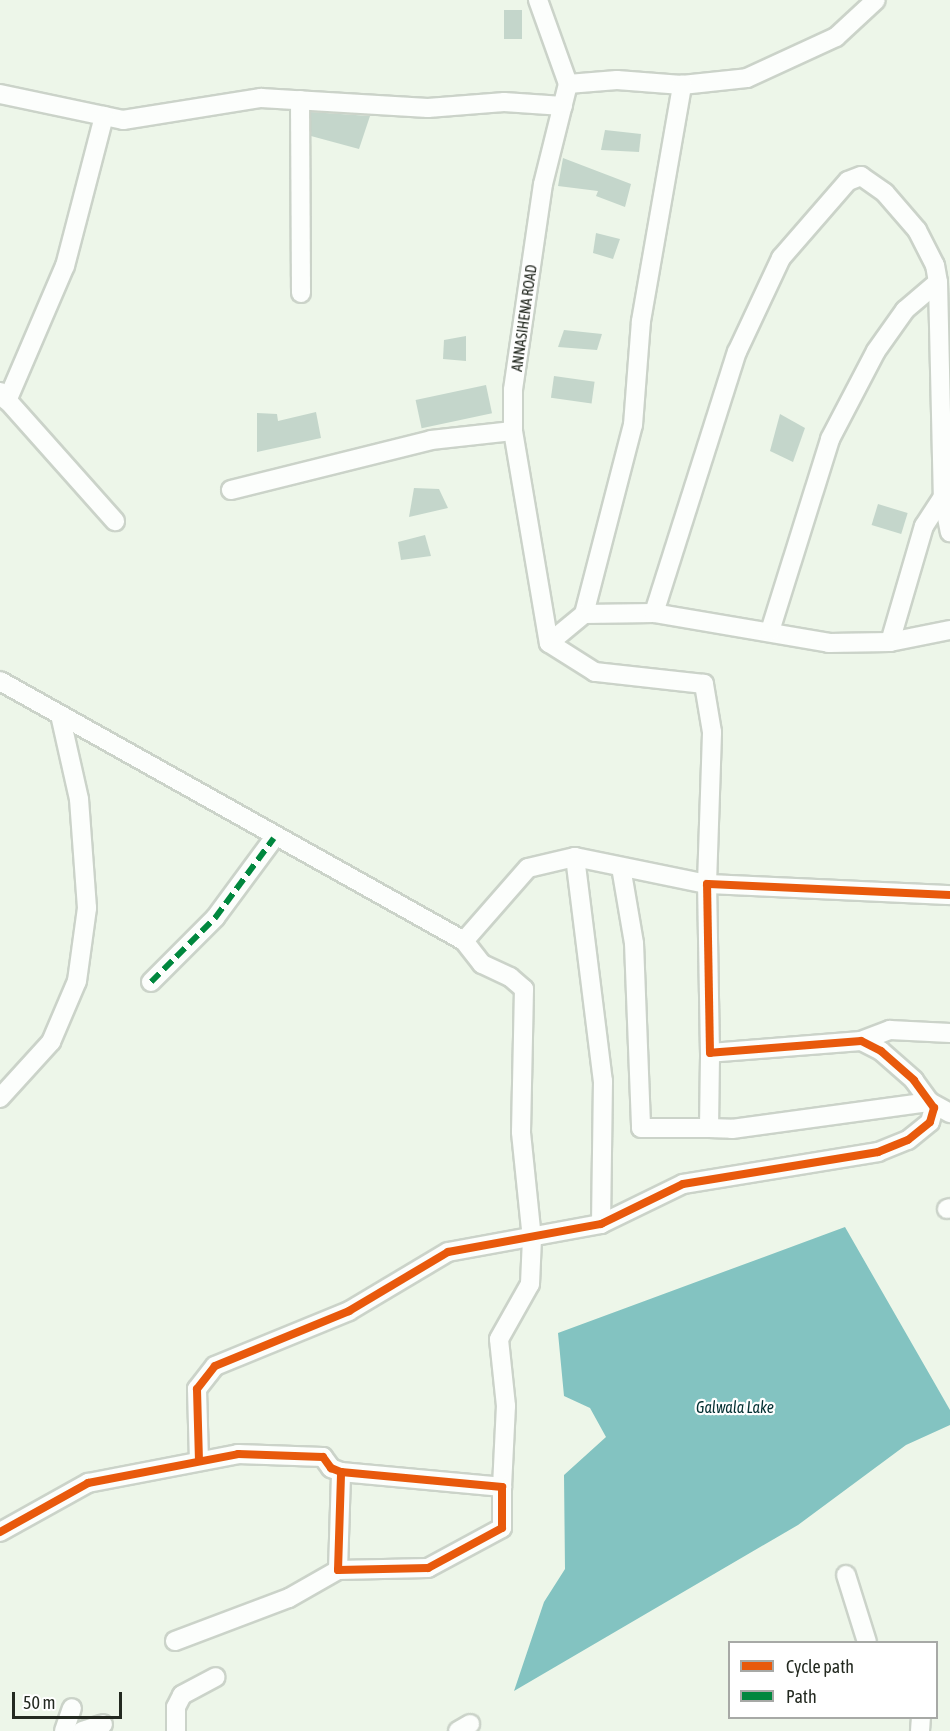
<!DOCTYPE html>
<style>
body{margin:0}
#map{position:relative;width:950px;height:1731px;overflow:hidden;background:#edf6e9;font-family:"Asap Condensed",sans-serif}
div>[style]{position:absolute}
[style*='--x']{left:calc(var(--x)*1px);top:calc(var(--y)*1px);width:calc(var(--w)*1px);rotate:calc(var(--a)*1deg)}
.water>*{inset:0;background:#83c3c1}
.building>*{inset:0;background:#c4d6cb;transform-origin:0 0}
.roads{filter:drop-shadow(2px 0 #cbd3c9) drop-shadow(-2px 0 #cbd3c9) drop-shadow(0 2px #cbd3c9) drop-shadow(0 -2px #cbd3c9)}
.street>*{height:18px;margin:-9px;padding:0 9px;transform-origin:9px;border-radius:9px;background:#fcfefc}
.quiet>*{height:6px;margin-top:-3px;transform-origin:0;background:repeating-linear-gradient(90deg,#00873e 0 12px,transparent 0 18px)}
.cycleway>*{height:8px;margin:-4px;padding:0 4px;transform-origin:4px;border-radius:4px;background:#e8590c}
span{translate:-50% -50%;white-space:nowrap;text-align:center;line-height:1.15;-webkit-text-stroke:4.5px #fff;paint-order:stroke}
.street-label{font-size:15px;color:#232920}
.water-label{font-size:16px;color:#033032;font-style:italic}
.legend{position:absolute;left:728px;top:1641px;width:210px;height:78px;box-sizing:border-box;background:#fff;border:2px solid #a7a9a6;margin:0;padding:8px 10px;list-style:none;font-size:18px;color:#232920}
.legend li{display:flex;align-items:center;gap:12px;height:30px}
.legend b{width:30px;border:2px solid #a7a9a6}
.scale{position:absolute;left:12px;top:1692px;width:110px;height:27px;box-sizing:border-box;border:3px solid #232920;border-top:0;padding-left:8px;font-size:18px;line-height:21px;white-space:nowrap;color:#232920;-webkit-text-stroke:4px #fff;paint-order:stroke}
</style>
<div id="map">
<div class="water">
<i style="clip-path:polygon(845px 1227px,950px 1410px,950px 1425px,906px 1445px,798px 1525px,514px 1691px,544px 1602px,565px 1569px,564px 1475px,606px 1437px,590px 1408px,564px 1396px,558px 1333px)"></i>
</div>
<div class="building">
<i style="left:522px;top:10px;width:29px;height:18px;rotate:90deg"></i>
<i style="clip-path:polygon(311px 112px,370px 116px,359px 149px,311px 136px)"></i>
<i style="clip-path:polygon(605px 130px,641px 134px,639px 152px,601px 150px)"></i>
<i style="clip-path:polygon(563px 158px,631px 184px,625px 207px,596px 196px,598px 191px,558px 186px)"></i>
<i style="clip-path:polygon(596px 233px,620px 239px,613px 259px,593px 253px)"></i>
<i style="clip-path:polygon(564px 330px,602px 334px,597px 350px,558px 347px)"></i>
<i style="clip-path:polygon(466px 336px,466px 361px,443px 359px,444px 340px)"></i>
<i style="left:554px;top:376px;width:41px;height:22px;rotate:8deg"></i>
<i style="left:486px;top:385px;width:29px;height:72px;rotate:78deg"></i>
<i style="clip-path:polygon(316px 412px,321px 438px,257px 452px,257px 413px,277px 414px,278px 421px)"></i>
<i style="clip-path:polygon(780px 414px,805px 428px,793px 462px,770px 451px)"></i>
<i style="clip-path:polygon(414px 488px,439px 489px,448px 508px,409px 517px)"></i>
<i style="left:878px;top:504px;width:31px;height:22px;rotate:17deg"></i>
<i style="clip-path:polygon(425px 535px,431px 556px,401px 560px,398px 542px)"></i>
</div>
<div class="roads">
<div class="street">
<i style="--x:538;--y:0;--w:89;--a:70.3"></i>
<i style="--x:568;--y:84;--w:103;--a:104"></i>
<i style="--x:543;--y:184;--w:208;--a:98.3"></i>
<i style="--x:513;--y:390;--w:41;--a:90"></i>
<i style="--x:513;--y:431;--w:215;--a:80.4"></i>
<i style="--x:568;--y:84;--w:49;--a:-4.7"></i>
<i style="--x:617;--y:80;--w:65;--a:4.4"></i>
<i style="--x:682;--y:85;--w:65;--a:-6.1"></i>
<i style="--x:747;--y:78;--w:98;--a:-24.7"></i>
<i style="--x:836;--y:37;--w:54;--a:-42.8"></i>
<i style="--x:0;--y:94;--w:126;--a:11.9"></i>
<i style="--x:123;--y:120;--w:140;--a:-9.1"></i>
<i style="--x:261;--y:98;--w:167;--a:3.4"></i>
<i style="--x:428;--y:108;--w:76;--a:-4.5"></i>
<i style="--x:504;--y:102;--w:59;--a:3.9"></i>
<i style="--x:300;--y:100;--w:193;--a:89.7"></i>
<i style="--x:0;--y:392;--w:173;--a:48.3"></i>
<i style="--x:7;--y:401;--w:147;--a:-66.8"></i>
<i style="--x:65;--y:266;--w:155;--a:-75.4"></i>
<i style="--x:231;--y:490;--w:206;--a:-14"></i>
<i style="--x:431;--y:440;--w:82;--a:-6.3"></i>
<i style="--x:654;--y:613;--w:178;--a:9.7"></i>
<i style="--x:829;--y:643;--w:61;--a:-0.9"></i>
<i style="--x:890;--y:642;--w:61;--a:-11.3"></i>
<i style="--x:584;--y:614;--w:195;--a:-75.5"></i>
<i style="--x:633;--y:425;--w:104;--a:-85.6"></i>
<i style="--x:641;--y:321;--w:240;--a:-80.1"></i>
<i style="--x:770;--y:631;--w:201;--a:-72.6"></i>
<i style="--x:830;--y:439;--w:99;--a:-62.4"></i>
<i style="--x:876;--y:351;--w:50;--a:-54.7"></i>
<i style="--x:905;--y:310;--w:43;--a:-40.3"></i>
<i style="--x:938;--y:282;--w:215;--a:88.7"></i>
<i style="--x:943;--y:497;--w:36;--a:79"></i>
<i style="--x:890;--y:642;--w:121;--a:-73.7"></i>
<i style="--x:924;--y:526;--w:35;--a:-57"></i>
<i style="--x:549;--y:643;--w:45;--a:-39.6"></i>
<i style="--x:584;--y:614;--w:70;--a:-0.8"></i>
<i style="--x:654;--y:613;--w:274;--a:-72.4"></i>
<i style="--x:737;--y:352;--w:104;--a:-64.9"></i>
<i style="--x:781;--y:258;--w:102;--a:-49"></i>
<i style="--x:848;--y:181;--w:14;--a:-21"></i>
<i style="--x:861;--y:176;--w:29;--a:35"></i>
<i style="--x:885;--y:193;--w:49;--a:49.1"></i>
<i style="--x:917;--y:230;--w:39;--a:63"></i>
<i style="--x:935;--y:265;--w:17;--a:80"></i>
<i style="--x:0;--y:681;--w:532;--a:29.26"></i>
<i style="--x:575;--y:857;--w:226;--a:82.9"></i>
<i style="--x:603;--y:1081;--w:143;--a:90.8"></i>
<i style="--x:621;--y:867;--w:77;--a:80.3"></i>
<i style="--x:634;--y:943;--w:185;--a:87.8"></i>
<i style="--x:641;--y:1128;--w:68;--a:0"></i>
<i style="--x:709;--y:1128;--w:75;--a:-89.2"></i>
<i style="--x:151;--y:982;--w:91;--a:-45"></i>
<i style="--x:215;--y:918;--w:99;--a:-53.6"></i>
<i style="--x:861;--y:1041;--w:31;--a:-21"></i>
<i style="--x:890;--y:1030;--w:60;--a:2.9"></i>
<i style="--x:0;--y:1098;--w:76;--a:-47.7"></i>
<i style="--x:51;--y:1042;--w:66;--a:-66.9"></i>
<i style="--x:77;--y:981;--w:74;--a:-82.2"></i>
<i style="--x:87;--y:908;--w:109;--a:-94.2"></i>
<i style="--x:79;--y:799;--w:86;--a:-102.7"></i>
<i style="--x:709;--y:1128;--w:23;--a:2"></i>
<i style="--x:732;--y:1129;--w:200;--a:-7.8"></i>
<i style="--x:930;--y:1102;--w:23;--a:29"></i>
<i style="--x:947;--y:1209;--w:3;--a:-18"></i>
<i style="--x:199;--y:1461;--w:72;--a:-91.6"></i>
<i style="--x:197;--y:1389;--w:29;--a:-52"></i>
<i style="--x:215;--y:1366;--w:145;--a:-22.3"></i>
<i style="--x:349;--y:1311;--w:115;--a:-30.8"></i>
<i style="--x:448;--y:1252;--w:156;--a:-10.4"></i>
<i style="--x:601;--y:1224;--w:91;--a:-26"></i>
<i style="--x:683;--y:1184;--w:198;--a:-9.3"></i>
<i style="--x:878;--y:1152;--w:32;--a:-22"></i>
<i style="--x:908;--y:1140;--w:28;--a:-39"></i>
<i style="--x:930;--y:1122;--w:15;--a:-74"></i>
<i style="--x:934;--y:1108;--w:34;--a:-126"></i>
<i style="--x:914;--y:1080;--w:44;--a:-138.7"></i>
<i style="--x:881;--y:1051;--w:22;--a:-153"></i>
<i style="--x:861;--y:1041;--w:151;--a:175.5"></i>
<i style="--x:710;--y:1053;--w:169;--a:-91"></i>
<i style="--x:707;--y:884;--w:243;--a:2.6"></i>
<i style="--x:502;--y:1487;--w:81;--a:-87.2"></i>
<i style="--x:506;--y:1406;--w:67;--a:-96"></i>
<i style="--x:499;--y:1339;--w:63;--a:-60.6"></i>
<i style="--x:530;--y:1284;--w:45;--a:-87.5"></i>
<i style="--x:532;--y:1239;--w:108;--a:-95.9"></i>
<i style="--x:521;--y:1132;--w:143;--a:-88.8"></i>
<i style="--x:524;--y:989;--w:18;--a:-139"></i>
<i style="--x:510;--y:977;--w:31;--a:-155"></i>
<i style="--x:482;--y:964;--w:29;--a:-128"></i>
<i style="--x:464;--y:941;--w:97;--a:-48.8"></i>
<i style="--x:528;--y:868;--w:48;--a:-13.2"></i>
<i style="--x:575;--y:857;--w:135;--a:11.6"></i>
<i style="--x:707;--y:884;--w:152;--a:-88.1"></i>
<i style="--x:712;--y:732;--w:49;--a:-99.5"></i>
<i style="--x:704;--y:684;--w:110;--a:-173.7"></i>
<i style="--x:595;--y:672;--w:54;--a:-147.8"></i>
<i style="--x:0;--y:1532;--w:101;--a:-29.1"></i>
<i style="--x:88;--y:1483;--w:153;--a:-10.9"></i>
<i style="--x:238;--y:1454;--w:85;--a:2"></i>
<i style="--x:323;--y:1457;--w:14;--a:54"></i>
<i style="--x:331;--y:1468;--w:11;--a:22"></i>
<i style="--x:341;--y:1472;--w:162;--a:5.3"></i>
<i style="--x:502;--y:1487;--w:41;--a:90"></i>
<i style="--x:502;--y:1528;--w:84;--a:151.6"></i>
<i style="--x:428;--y:1568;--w:90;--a:178.7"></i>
<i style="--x:338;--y:1570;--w:98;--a:-88.2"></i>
<i style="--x:846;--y:1575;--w:70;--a:72.6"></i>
<i style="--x:175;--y:1641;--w:122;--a:-20.7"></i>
<i style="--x:289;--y:1598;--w:56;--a:-29.7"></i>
<i style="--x:64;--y:1731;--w:24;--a:-71"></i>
<i style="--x:82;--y:1731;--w:22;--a:-18"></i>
<i style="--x:176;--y:1731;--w:24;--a:-90"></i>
<i style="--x:176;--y:1707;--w:13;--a:-63"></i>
<i style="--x:182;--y:1695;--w:38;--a:-28"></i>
<i style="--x:458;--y:1731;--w:14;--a:-30"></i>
<i style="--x:920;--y:1731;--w:13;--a:-86"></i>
</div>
</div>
<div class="quiet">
<i style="--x:151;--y:982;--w:91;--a:-45"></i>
<i style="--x:215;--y:918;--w:99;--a:-53.6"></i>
</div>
<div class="cycleway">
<i style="--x:199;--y:1461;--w:72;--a:-91.6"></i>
<i style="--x:197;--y:1389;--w:29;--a:-52"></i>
<i style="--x:215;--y:1366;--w:145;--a:-22.3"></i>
<i style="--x:349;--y:1311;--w:115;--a:-30.8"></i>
<i style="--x:448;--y:1252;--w:156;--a:-10.4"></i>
<i style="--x:601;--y:1224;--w:91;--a:-26"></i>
<i style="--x:683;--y:1184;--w:198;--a:-9.3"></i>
<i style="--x:878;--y:1152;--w:32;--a:-22"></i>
<i style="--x:908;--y:1140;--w:28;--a:-39"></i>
<i style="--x:930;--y:1122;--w:15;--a:-74"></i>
<i style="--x:934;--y:1108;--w:34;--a:-126"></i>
<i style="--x:914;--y:1080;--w:44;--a:-138.7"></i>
<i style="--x:881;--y:1051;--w:22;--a:-153"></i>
<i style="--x:861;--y:1041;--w:151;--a:175.5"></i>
<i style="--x:710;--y:1053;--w:169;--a:-91"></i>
<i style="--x:707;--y:884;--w:243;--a:2.6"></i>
<i style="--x:0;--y:1532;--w:101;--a:-29.1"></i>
<i style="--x:88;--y:1483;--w:153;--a:-10.9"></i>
<i style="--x:238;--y:1454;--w:85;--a:2"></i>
<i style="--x:323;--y:1457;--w:14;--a:54"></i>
<i style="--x:331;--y:1468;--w:11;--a:22"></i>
<i style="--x:341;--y:1472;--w:162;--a:5.3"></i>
<i style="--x:502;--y:1487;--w:41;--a:90"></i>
<i style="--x:502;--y:1528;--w:84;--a:151.6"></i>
<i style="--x:428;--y:1568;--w:90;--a:178.7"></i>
<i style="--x:338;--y:1570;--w:98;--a:-88.2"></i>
</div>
<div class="street-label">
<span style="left:524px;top:318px;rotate:-82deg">ANNASIHENA ROAD</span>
</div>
<div class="water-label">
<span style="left:735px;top:1407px">Galwala Lake</span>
</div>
<ul class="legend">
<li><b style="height:8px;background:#e8590c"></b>Cycle path</li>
<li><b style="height:8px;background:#00873e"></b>Path</li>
</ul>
<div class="scale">50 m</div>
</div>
